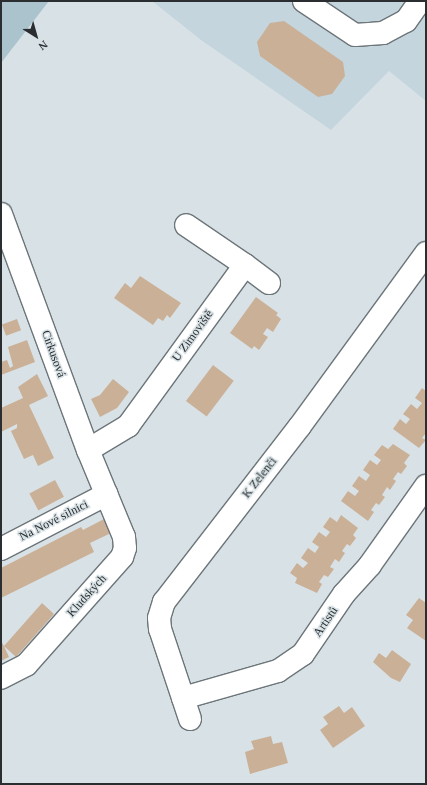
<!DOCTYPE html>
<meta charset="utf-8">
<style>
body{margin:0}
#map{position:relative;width:427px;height:785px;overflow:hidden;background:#d8e2e6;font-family:"Times New Roman",serif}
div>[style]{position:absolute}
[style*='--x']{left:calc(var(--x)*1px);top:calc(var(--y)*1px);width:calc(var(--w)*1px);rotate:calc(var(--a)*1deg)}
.built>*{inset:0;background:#c4d5dd}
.green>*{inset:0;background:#abc3cd}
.building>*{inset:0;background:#cab097;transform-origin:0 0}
.roads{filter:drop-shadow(1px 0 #6c7579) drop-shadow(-1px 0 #6c7579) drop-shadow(0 1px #6c7579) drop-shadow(0 -1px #6c7579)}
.minor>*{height:22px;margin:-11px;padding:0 11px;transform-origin:11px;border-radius:11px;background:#fff}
span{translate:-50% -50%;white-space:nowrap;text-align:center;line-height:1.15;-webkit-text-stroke:3px #d8e2e6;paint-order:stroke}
.street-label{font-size:12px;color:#2a2e30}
.frame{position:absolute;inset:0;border:2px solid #2a2e30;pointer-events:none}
.north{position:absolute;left:16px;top:16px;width:40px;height:40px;-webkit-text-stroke:3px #d8e2e6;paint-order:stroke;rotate:143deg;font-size:11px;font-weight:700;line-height:16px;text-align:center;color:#2a2e30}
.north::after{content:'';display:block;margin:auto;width:14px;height:18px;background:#2a2e30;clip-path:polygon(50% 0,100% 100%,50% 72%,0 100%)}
</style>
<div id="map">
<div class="built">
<i style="clip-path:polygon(152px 1px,426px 1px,426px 101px,389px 71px,331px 130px,201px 40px)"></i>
</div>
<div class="green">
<i style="clip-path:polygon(1px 1px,49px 1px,1px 63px)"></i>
</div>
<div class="building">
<i style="clip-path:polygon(284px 21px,343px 62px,345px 76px,332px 94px,318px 97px,260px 56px,257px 42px,270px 23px)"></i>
<i style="clip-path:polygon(140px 276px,181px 303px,170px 318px,167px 315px,163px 321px,158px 318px,153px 325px,114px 298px,125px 283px,131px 288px)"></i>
<i style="clip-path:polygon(256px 297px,278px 313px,276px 315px,281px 319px,273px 332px,267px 328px,263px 334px,268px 337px,259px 350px,254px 346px,252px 349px,230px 333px)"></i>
<i style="left:17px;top:319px;width:12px;height:16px;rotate:70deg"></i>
<i style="clip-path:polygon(27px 340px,35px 362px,1px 375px,1px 362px,7px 360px,10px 368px,13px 366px,8px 347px)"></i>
<i style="left:213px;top:365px;width:26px;height:45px;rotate:37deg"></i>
<i style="clip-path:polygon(37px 374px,48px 396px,29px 405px,54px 458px,38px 466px,33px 455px,24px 459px,11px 431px,17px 428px,17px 424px,1px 432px,1px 408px,23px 398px,18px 387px)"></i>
<i style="clip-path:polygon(113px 379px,129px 392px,117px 408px,100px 417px,91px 399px,100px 395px)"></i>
<i style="clip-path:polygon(422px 388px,426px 391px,426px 433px,422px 438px,426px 440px,419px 448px,393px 429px,400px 419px,406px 424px,410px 419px,403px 414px,411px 404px,417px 409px,422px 403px,415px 398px)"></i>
<i style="clip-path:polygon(393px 444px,410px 455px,404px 463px,407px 466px,401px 474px,398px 472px,393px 479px,396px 481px,390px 490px,387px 487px,382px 495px,385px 497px,379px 505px,376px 503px,371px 510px,374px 512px,368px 521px,341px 501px,348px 491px,355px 496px,359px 491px,352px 486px,359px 476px,366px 481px,370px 475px,363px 470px,370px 460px,377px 465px,381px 460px,374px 455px,382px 445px,388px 449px)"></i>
<i style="left:55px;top:480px;width:19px;height:29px;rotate:62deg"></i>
<i style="clip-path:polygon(341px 515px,358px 528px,353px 535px,356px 538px,350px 546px,347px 544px,342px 551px,345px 553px,339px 562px,335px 559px,330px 567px,334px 569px,328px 577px,324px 575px,319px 582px,322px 584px,317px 593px,295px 583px,297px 578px,290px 573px,297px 563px,303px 568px,308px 563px,301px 558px,308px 548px,315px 553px,319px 547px,312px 542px,319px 532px,326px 537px,330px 532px,323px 527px,330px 517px,337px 522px)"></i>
<i style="clip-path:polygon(104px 519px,111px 533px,90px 543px,94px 552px,1px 598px,1px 568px,81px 527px,83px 530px)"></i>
<i style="clip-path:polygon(419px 598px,426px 603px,426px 641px,407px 628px,413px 620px,406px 615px)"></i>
<i style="clip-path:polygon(42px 603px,54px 614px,16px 657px,4px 646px,9px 657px,1px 661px,1px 641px,4px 646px)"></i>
<i style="clip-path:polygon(392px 650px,411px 664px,400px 682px,391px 678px,373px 662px,379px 653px,386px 658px)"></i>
<i style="clip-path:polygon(339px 706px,344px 713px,352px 707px,365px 726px,333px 748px,320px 730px,328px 724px,323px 717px)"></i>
<i style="clip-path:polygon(271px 736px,273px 744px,282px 742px,288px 763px,250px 774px,245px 752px,254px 749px,251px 741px)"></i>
</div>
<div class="roads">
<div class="minor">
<i style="--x:304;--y:1;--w:61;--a:33.7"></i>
<i style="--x:355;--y:35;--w:28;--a:-4"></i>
<i style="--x:383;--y:33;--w:26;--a:-28"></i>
<i style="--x:406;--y:21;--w:24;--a:-55"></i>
<i style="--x:1;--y:214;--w:252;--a:69.8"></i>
<i style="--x:88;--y:450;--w:94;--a:67.5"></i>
<i style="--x:124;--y:537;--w:11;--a:85"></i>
<i style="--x:125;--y:548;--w:9;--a:108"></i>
<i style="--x:122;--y:557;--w:144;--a:131.6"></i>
<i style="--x:26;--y:665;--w:28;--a:153"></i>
<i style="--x:245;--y:265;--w:30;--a:37"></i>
<i style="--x:88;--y:450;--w:47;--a:-31"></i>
<i style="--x:128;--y:426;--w:199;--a:-54"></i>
<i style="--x:245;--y:265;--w:71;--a:-145.9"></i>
<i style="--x:1;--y:549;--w:119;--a:-27.4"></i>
<i style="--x:183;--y:698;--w:99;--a:-15.9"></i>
<i style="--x:278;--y:671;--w:30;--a:-34"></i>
<i style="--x:303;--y:654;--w:73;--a:-55.7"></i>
<i style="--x:344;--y:594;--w:39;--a:-48"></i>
<i style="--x:370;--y:565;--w:97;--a:-54.7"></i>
<i style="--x:190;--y:719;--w:95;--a:-108.4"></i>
<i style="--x:160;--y:629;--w:11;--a:-95"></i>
<i style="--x:159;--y:618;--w:17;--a:-73"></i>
<i style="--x:164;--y:602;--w:222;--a:-52.3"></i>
<i style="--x:300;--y:426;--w:214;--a:-53.9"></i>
</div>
</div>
<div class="street-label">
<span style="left:193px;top:336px;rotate:-54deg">U Zimoviště</span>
<span style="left:53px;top:354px;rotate:70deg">Cirkusová</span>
<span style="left:260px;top:478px;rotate:-52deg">K Zelenči</span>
<span style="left:54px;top:521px;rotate:-27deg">Na Nové silnici</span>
<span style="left:87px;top:596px;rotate:-48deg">Kludských</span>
<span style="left:326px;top:622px;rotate:-56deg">Artistů</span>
</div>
<div class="frame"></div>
<div class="north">N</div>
</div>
